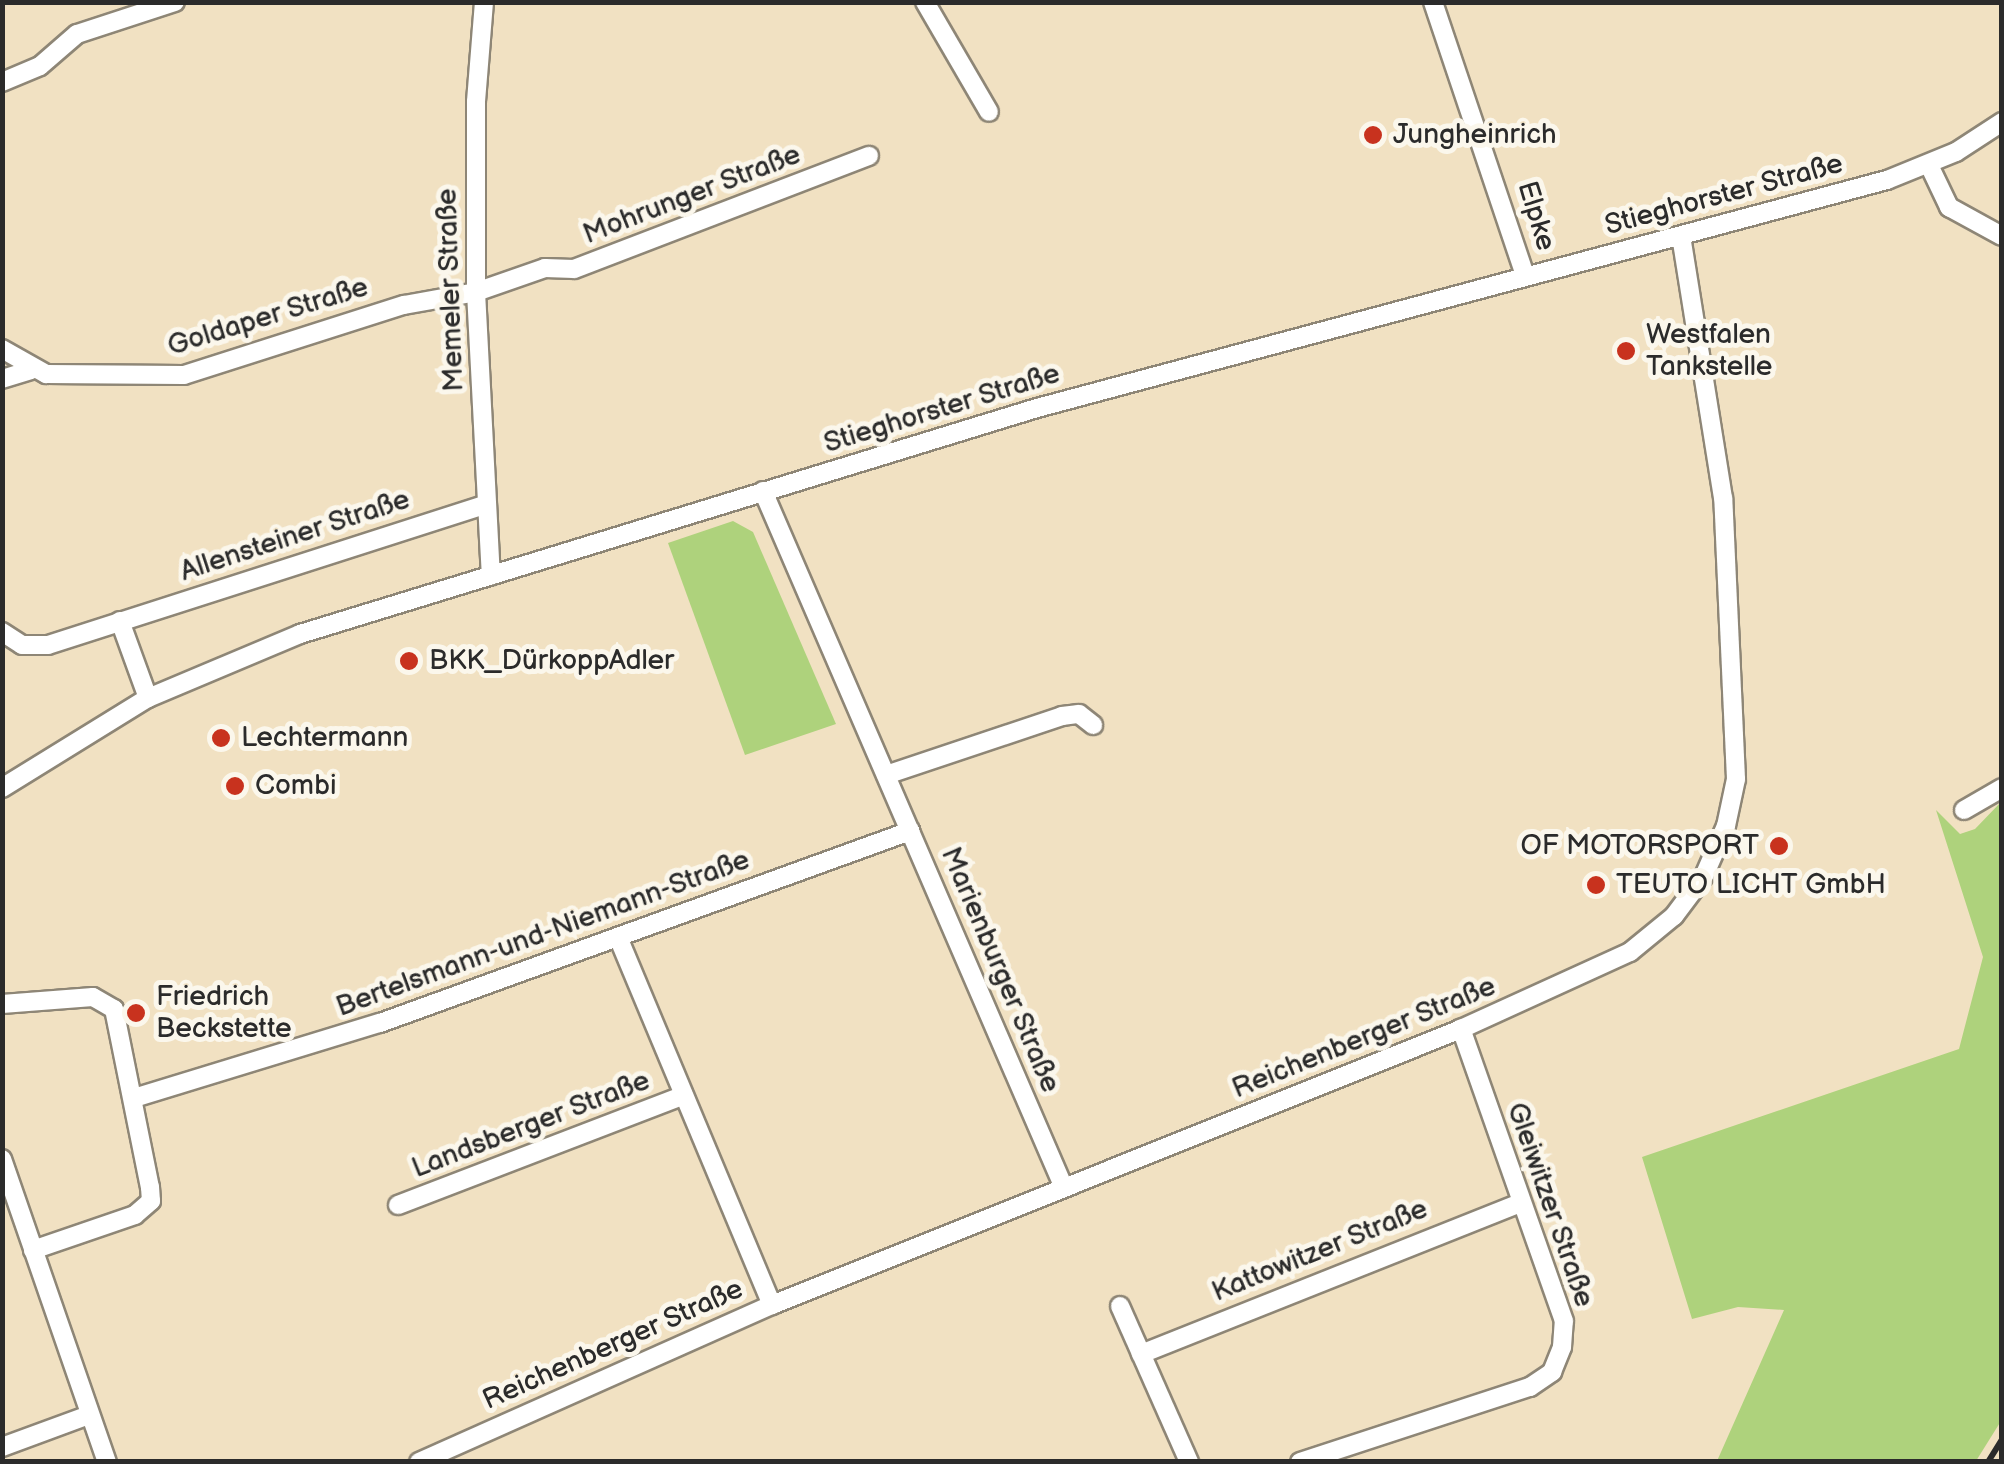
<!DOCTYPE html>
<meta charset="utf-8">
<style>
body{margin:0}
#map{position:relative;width:2004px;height:1464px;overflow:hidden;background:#f1e1c2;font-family:"Balsamiq Sans",sans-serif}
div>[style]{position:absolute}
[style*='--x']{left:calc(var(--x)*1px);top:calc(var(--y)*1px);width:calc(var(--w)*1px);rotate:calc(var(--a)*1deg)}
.green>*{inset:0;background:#aed27c}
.roads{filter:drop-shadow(2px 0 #8e8676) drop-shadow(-2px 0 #8e8676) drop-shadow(0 2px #8e8676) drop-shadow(0 -2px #8e8676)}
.minor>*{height:18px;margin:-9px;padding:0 9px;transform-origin:9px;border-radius:9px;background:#fff}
.rail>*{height:6px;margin:-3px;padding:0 3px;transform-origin:3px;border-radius:3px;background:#2b2b2b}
.dots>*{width:28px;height:28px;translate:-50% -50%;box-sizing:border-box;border:5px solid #fbf7ec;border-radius:50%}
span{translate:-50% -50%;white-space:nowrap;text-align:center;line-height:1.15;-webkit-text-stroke:10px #fbf7ec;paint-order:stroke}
.poi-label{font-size:28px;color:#2b2b2b}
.left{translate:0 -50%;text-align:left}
.right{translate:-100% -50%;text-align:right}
.street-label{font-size:28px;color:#2b2b2b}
.frame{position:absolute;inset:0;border:5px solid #2b2b2b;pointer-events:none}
</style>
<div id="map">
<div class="green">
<i style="clip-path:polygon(733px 521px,753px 532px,836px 724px,745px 755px,668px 543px)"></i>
<i style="clip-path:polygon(2001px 802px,2001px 1421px,1976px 1461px,1717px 1461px,1784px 1310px,1738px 1307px,1692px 1319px,1642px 1157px,1959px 1049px,1983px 957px,1936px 810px,1960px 834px,1975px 829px)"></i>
</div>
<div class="roads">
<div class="minor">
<i style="--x:484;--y:2;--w:100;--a:94.6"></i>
<i style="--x:476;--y:102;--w:190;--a:90"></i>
<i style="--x:476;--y:292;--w:284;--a:87"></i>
<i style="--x:925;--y:2;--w:127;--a:59.8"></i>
<i style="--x:1433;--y:2;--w:289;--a:71.4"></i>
<i style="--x:2;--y:82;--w:41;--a:-22.8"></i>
<i style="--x:40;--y:66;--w:49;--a:-40.9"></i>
<i style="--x:77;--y:34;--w:103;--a:-18.1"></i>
<i style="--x:1929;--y:165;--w:47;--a:64.5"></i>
<i style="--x:1949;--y:207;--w:60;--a:28.7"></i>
<i style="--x:2;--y:349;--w:51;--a:29.6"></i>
<i style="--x:46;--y:374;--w:138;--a:0.4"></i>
<i style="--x:184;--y:375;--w:231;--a:-17.7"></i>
<i style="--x:404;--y:305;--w:73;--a:-10.2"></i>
<i style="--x:476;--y:292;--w:73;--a:-19.2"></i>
<i style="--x:545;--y:268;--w:29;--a:2"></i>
<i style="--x:574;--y:269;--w:316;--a:-21"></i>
<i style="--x:2;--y:379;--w:30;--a:-17"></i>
<i style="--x:763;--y:491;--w:759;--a:66.64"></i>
<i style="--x:120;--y:621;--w:82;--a:70"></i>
<i style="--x:2;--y:632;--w:24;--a:33"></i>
<i style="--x:22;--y:645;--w:26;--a:0"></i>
<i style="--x:48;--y:645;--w:461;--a:-17.8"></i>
<i style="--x:886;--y:775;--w:186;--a:-18.5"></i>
<i style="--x:1062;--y:716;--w:17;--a:-7"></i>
<i style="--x:1079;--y:714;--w:18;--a:38"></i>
<i style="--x:2;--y:788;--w:172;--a:-31.7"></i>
<i style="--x:148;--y:698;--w:165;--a:-22.8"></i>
<i style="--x:300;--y:634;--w:771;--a:-17.05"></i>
<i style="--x:1037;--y:408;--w:880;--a:-15.02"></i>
<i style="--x:1887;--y:180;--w:74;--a:-22.1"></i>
<i style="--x:1956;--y:152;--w:55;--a:-33.1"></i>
<i style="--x:1964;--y:810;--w:44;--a:-30.1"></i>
<i style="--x:618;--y:937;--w:399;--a:67.3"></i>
<i style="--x:2;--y:1004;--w:91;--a:-4.4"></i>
<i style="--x:93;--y:997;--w:24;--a:30"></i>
<i style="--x:114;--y:1009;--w:182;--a:78.6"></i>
<i style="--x:150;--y:1187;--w:14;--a:86"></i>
<i style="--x:151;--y:1201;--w:21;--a:139"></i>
<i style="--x:135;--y:1215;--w:108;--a:161.1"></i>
<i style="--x:134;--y:1098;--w:257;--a:-17"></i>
<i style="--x:380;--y:1023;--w:564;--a:-19.91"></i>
<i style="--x:2;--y:1159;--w:321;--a:70.9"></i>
<i style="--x:398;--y:1205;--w:306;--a:-21"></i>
<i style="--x:1120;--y:1306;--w:171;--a:66.1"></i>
<i style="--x:1141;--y:1354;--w:409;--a:-21.7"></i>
<i style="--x:2;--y:1447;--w:93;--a:-20.2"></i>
<i style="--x:419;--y:1462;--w:386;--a:-24"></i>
<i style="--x:772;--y:1305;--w:742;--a:-21.83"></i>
<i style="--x:1461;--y:1029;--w:186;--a:-24.5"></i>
<i style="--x:1630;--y:952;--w:57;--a:-39.3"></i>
<i style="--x:1674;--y:916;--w:50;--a:-53.1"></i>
<i style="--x:1704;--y:876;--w:55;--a:-66.3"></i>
<i style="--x:1726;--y:826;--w:48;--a:-78"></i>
<i style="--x:1736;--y:779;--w:281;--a:-92.6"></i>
<i style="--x:1723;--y:498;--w:265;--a:-99.1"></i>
<i style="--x:1300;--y:1462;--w:242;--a:-18.1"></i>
<i style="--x:1530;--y:1387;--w:27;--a:-34"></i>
<i style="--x:1552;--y:1372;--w:27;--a:-68"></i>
<i style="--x:1562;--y:1347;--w:26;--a:-86"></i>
<i style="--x:1564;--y:1321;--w:310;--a:-109.4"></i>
</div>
</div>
<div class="rail">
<i style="--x:1988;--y:1462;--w:26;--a:-58"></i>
</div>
<div class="dots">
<i style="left:1373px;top:135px;background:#c8321e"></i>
<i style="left:1626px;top:351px;background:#c8321e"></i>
<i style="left:409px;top:661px;background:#c8321e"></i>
<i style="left:221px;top:738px;background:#c8321e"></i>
<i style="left:235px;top:786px;background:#c8321e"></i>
<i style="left:1779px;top:846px;background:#c8321e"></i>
<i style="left:1596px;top:885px;background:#c8321e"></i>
<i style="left:136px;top:1013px;background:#c8321e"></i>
</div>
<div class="poi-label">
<span class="left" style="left:1393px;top:135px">Jungheinrich</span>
<span class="left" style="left:1646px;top:351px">Westfalen<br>Tankstelle</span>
<span class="left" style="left:429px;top:661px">BKK_DürkoppAdler</span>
<span class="left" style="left:241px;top:738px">Lechtermann</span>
<span class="left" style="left:255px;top:786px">Combi</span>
<span class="right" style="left:1759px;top:846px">OF MOTORSPORT</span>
<span class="left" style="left:1616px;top:885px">TEUTO LICHT GmbH</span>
<span class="left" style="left:156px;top:1013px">Friedrich<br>Beckstette</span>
</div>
<div class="street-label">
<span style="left:692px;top:195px;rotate:-21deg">Mohrunger Straße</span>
<span style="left:1724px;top:195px;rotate:-15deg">Stieghorster Straße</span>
<span style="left:1536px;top:216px;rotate:73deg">Elpke</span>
<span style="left:451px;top:290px;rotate:-92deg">Memeler Straße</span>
<span style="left:268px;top:317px;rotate:-17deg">Goldaper Straße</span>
<span style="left:942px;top:409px;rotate:-17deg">Stieghorster Straße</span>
<span style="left:295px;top:536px;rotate:-18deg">Allensteiner Straße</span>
<span style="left:543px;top:934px;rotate:-20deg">Bertelsmann-und-Niemann-Straße</span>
<span style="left:1000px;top:970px;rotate:67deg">Marienburger Straße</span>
<span style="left:1364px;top:1038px;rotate:-22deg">Reichenberger Straße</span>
<span style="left:531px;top:1125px;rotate:-21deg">Landsberger Straße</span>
<span style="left:1550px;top:1205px;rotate:71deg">Gleiwitzer Straße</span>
<span style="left:1320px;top:1251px;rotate:-22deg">Kattowitzer Straße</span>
<span style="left:613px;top:1345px;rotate:-24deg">Reichenberger Straße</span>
</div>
<div class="frame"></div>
</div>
